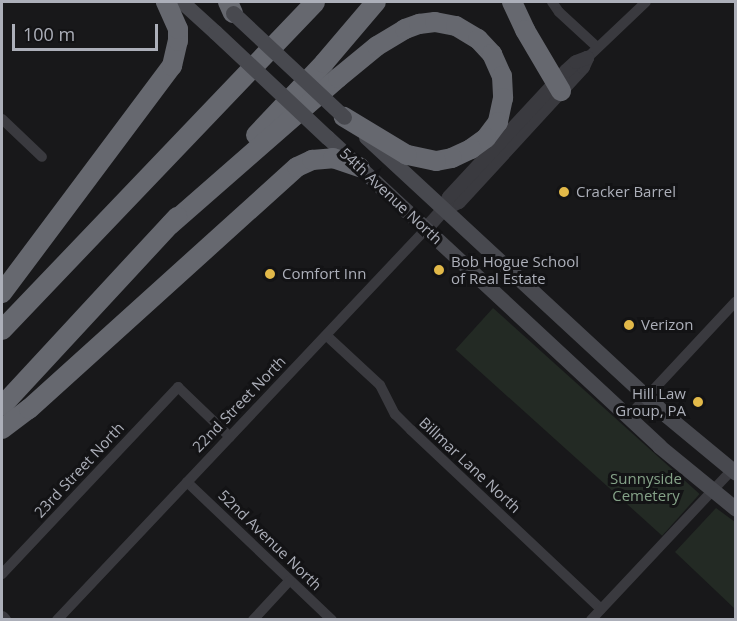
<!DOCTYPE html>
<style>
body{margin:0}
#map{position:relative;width:737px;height:621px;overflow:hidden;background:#18181a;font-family:"Open Sans",sans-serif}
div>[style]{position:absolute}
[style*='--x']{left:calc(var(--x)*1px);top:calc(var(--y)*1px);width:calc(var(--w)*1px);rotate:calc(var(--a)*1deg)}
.green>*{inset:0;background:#232a24;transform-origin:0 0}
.minor>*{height:10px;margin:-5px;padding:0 5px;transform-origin:5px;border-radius:5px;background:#3a3a3f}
.tertiary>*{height:14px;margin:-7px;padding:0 7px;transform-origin:7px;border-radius:7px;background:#3a3a3f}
.secondary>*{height:15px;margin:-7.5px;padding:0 7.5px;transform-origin:7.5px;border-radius:7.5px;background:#48494f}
.motorway>*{height:20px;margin:-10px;padding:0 10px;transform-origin:10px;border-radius:10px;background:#66686f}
.secondary-bridge>*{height:15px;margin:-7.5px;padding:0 7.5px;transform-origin:7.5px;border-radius:7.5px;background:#48494f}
.dots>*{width:16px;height:16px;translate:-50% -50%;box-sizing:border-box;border:3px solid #131315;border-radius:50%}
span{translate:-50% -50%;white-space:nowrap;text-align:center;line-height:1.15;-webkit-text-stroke:6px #131315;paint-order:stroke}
.poi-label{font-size:15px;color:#acafb9}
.left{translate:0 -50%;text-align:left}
.right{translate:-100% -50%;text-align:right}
.street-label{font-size:15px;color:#acafb9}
.park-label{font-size:15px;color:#85a288}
.frame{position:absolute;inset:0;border:3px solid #acafb9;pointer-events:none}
.scale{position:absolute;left:12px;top:24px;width:146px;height:27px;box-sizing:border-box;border:3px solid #acafb9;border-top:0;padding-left:8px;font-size:18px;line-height:21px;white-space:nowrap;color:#acafb9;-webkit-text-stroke:4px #131315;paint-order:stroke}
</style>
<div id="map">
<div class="green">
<i style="left:493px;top:308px;width:278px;height:56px;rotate:42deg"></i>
<i style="clip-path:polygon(716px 508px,735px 522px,735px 609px,675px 552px)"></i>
</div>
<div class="minor">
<i style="--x:552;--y:2;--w:12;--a:55"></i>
<i style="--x:559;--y:12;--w:52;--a:42.6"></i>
<i style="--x:587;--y:58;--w:81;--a:-43.5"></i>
<i style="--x:2;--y:119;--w:55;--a:43.5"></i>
<i style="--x:327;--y:336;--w:72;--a:42.8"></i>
<i style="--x:380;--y:385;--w:33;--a:63"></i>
<i style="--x:395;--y:414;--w:23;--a:45"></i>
<i style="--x:411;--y:430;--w:261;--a:43.3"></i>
<i style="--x:628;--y:417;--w:158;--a:-47"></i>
<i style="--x:187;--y:482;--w:200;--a:43.6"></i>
<i style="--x:2;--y:574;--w:257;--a:-46.7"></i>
<i style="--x:178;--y:387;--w:72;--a:43.9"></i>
<i style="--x:57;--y:620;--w:538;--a:-46.66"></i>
<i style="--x:253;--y:620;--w:54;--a:-47.2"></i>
<i style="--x:591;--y:620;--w:206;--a:-46.8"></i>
</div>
<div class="tertiary">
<i style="--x:443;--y:210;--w:18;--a:-27"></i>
<i style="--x:459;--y:202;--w:183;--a:-47.4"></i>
<i style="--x:583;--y:67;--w:10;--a:-66"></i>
<i style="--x:426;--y:229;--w:25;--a:-48"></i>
<i style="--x:443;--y:210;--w:14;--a:-65"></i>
<i style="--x:449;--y:197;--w:172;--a:-47.1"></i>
<i style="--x:566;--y:71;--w:13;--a:-42"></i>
<i style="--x:576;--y:62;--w:12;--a:-20"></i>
<i style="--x:2;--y:618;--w:3;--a:45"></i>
</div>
<div class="secondary">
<i style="--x:182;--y:2;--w:45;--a:42.3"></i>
<i style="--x:327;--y:137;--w:454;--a:42.9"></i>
<i style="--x:659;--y:446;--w:99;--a:39.3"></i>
<i style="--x:366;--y:137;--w:410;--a:42.8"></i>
<i style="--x:667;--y:416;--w:89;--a:39.6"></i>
</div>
<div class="motorway">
<i style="--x:228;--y:2;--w:12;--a:66"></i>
<i style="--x:512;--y:2;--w:31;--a:65"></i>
<i style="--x:525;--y:30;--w:71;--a:59.5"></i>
<i style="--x:256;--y:135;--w:99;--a:-46.6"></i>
<i style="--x:324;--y:63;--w:80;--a:-49.6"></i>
<i style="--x:170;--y:225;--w:223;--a:-41.2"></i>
<i style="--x:338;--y:78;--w:50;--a:-39.4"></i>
<i style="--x:377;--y:46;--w:33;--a:-31"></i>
<i style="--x:405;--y:29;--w:15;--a:-20"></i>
<i style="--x:419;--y:24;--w:16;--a:-7"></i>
<i style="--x:435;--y:22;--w:21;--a:11"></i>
<i style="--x:456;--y:26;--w:26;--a:31"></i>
<i style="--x:478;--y:39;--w:21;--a:47"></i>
<i style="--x:492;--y:54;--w:24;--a:66"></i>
<i style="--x:502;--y:76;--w:22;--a:87"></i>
<i style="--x:503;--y:98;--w:25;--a:102"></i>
<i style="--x:498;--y:122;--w:20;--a:127"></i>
<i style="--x:486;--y:138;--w:19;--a:144"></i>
<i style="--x:471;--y:149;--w:21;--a:155"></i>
<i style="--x:452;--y:158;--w:16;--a:169"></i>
<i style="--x:436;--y:161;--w:30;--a:-168"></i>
<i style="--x:407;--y:155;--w:74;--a:-148.9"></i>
<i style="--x:2;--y:293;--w:284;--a:-53.2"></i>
<i style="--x:172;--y:66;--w:26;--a:-77"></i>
<i style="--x:178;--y:41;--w:12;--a:-90"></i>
<i style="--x:178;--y:29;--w:30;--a:-114"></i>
<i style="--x:2;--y:330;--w:453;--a:-46.3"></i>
<i style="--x:2;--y:406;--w:258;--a:-47.2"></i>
<i style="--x:2;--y:429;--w:34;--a:-37"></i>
<i style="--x:29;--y:409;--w:361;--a:-42.1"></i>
<i style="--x:297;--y:167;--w:17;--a:-25"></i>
<i style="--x:312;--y:160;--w:21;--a:-5"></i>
<i style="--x:333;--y:158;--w:28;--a:19"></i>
</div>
<div class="secondary-bridge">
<i style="--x:233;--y:13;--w:152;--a:43.1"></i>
<i style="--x:215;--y:32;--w:154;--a:43.2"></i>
</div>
<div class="dots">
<i style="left:564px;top:192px;background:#e2b949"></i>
<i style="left:439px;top:270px;background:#e2b949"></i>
<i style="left:270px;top:274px;background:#e2b949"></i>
<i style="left:629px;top:325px;background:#e2b949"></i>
<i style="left:698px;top:402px;background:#e2b949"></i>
</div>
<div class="poi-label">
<span class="left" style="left:576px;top:192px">Cracker Barrel</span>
<span class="left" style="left:451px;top:270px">Bob Hogue School<br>of Real Estate</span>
<span class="left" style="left:282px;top:274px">Comfort Inn</span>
<span class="left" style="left:641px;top:325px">Verizon</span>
<span class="right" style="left:686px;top:402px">Hill Law<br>Group, PA</span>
</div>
<div class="street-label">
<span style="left:391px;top:196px;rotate:43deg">54th Avenue North</span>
<span style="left:239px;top:404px;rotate:-46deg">22nd Street North</span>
<span style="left:470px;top:465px;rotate:43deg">Billmar Lane North</span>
<span style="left:79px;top:470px;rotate:-47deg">23rd Street North</span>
<span style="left:270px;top:540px;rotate:44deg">52nd Avenue North</span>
</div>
<div class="park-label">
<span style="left:646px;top:487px">Sunnyside<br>Cemetery</span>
</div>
<div class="frame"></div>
<div class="scale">100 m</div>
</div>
